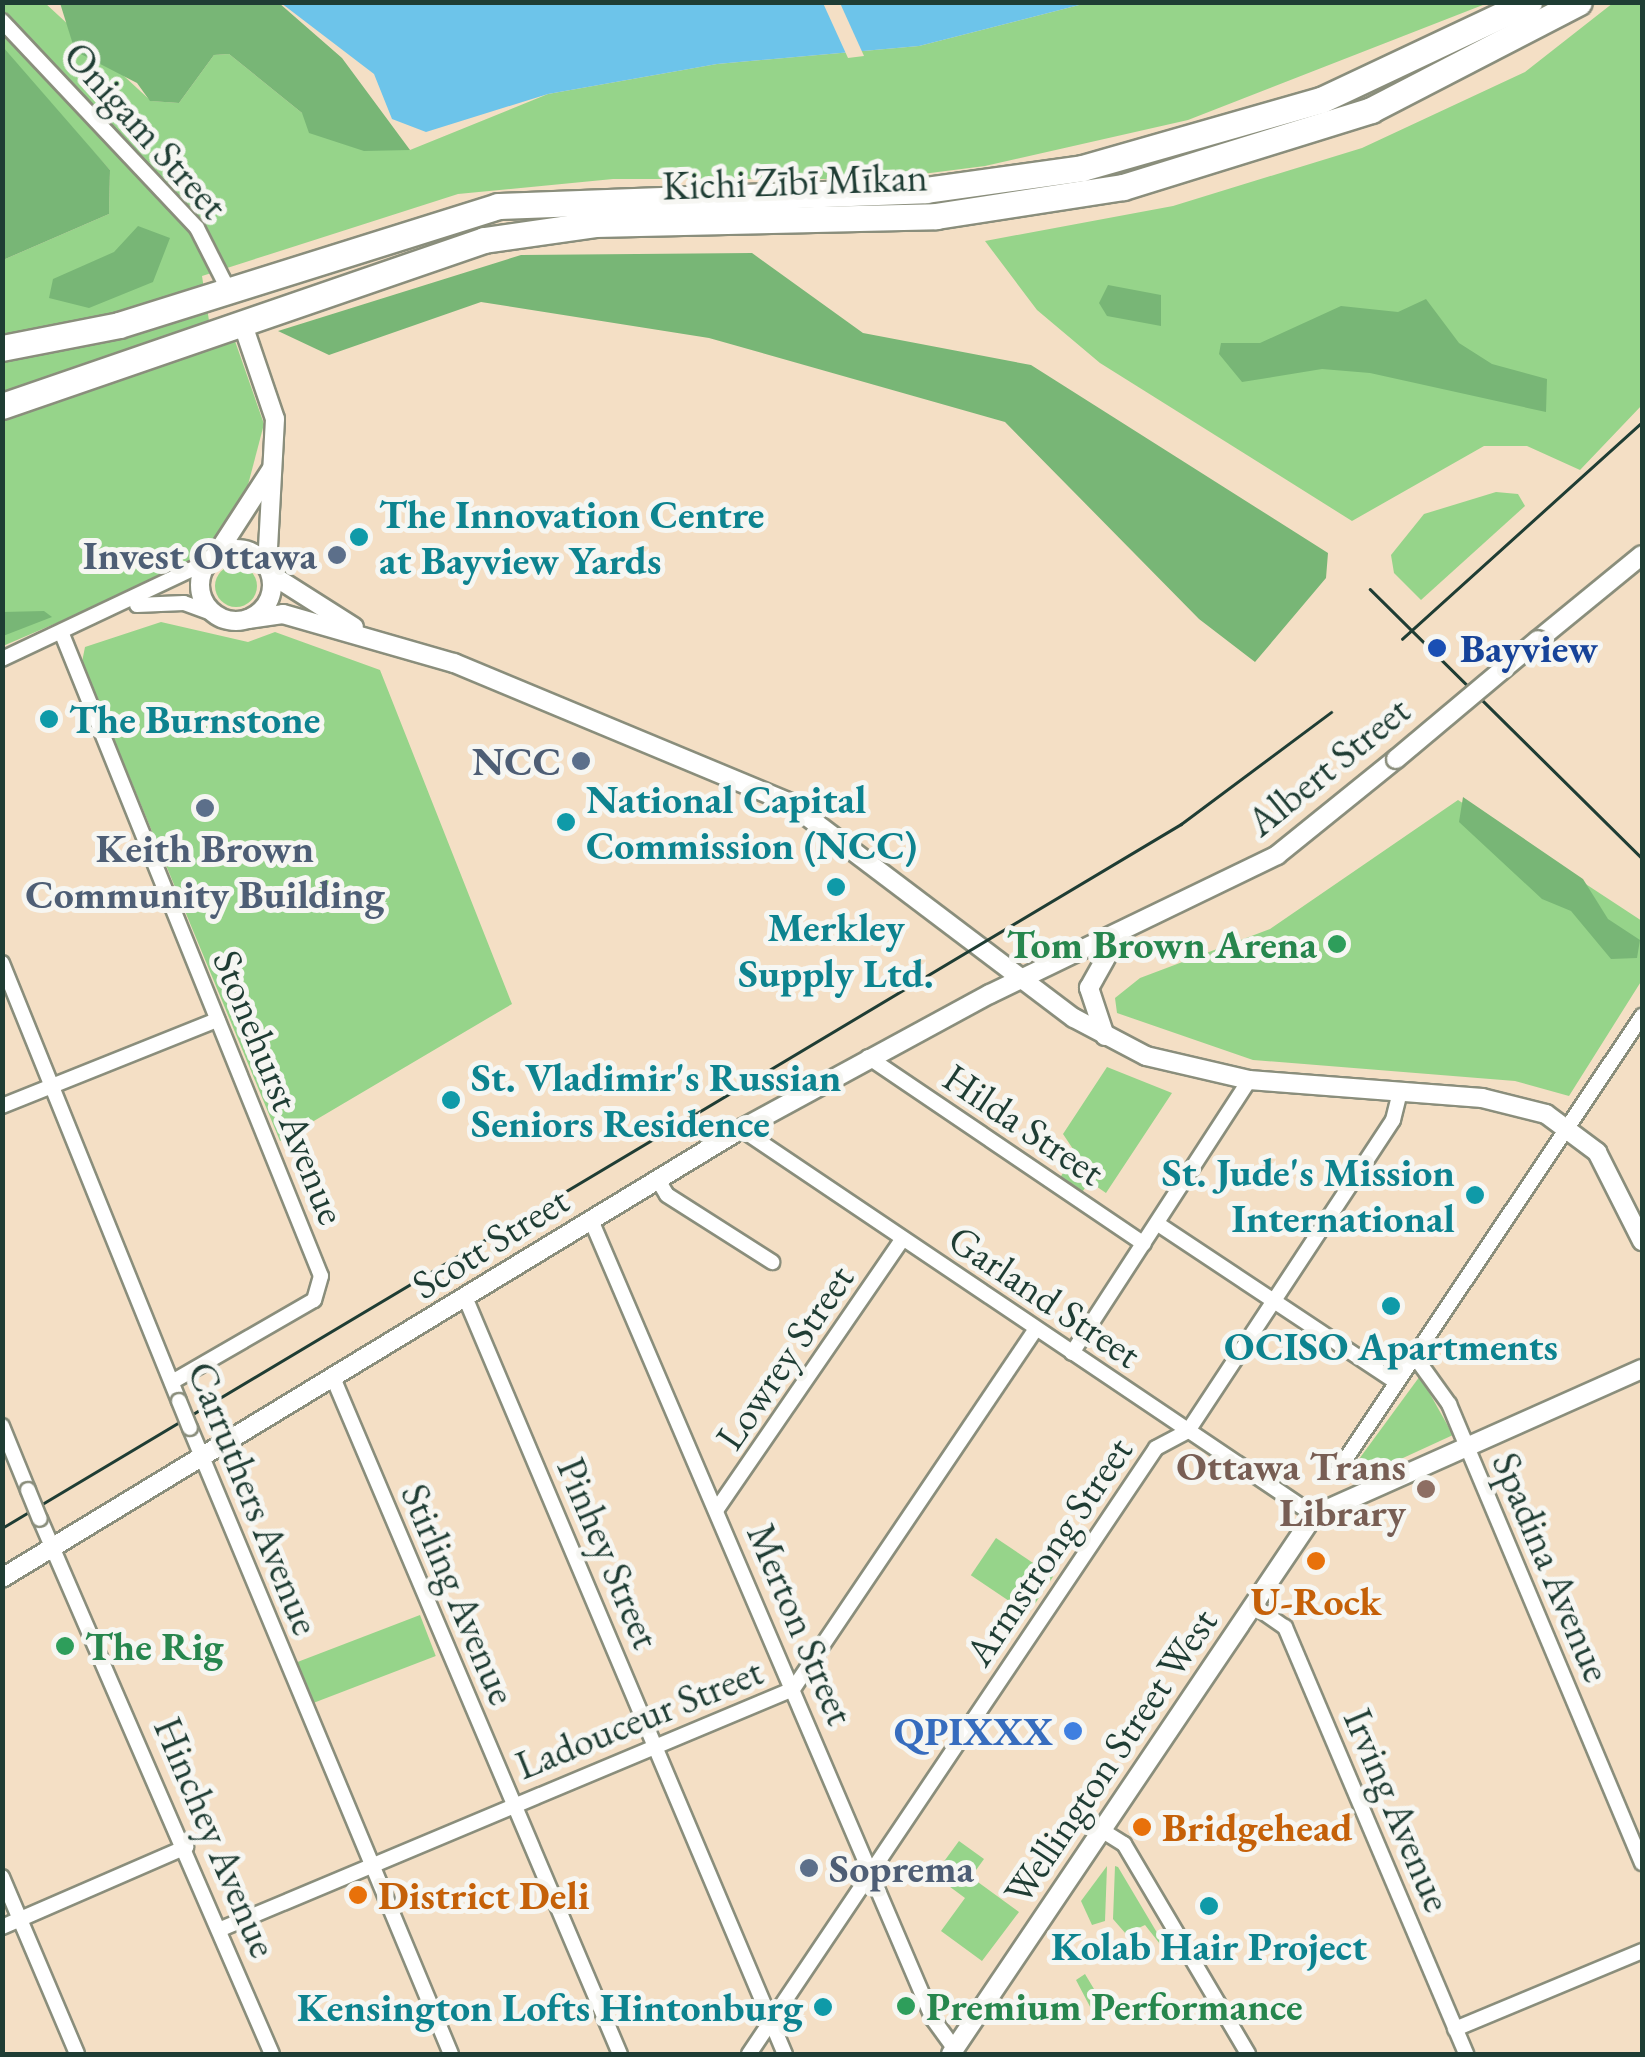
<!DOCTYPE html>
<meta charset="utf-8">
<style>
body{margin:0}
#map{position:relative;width:1645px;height:2057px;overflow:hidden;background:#f4dfc5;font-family:"EB Garamond",serif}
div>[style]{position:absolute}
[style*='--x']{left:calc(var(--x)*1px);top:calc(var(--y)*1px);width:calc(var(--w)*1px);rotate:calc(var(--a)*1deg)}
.green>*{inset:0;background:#96d48a;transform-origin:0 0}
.round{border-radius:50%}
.forest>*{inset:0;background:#78b676}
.water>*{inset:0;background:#6dc4ea}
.pier>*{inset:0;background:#f4dfc5}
.roads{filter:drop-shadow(2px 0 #8a8e7c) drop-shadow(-2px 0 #8a8e7c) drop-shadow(0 2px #8a8e7c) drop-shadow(0 -2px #8a8e7c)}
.street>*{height:14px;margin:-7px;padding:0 7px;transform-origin:7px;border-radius:7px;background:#fff}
.secondary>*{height:18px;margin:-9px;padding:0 9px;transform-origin:9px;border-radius:9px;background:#fff}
.secondary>.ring{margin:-9px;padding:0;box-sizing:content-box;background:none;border:18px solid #fff;border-radius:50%}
.highway>*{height:25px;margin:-12.5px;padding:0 12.5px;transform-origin:12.5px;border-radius:12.5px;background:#fff}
.tram>*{height:2.5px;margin:-1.25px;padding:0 1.25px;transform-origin:1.25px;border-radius:1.25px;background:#1f3d34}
.bridges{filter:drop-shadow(2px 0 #8a8e7c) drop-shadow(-2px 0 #8a8e7c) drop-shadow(0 2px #8a8e7c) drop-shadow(0 -2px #8a8e7c)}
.street-bridge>*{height:14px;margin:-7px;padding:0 7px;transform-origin:7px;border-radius:7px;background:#fff}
.secondary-bridge>*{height:18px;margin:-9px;padding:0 9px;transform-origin:9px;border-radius:9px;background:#fff}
.dots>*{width:28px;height:28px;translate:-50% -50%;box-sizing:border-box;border:5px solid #f6f6f2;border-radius:50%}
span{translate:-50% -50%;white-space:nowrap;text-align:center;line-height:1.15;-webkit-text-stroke:10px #f6f6f2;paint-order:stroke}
.street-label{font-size:40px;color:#1f3d34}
.culture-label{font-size:40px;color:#0d838f;font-weight:700}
.left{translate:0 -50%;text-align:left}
.right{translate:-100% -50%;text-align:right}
.service-label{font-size:40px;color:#4e5e75;font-weight:700}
.transit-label{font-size:40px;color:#164399;font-weight:700}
.leisure-label{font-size:40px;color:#27864d;font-weight:700}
.education-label{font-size:40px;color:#785e54;font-weight:700}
.food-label{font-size:40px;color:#c56008;font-weight:700}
.shop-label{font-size:40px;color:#366cbe;font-weight:700}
.frame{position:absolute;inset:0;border:5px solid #1f3d34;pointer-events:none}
</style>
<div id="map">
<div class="green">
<i style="clip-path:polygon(3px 3px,45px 3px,151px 101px,179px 103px,214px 55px,229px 54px,302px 113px,410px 150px,548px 94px,717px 64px,919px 46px,1087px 3px,1488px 3px,1188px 120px,985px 166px,883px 179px,613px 179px,458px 194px,202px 276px,210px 327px,3px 392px,3px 260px,109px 214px,110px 170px,3px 52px)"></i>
<i style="clip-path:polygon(1613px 3px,1642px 3px,1642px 405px,1580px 470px,1527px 446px,1484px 446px,1352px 521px,1100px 363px,1037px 310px,985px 241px,1173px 206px,1362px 148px,1525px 72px)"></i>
<i style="clip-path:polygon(235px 341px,264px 424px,239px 519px,187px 567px,3px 646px,2px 418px)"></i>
<i style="clip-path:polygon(1496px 492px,1518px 494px,1525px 506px,1421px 600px,1394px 573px,1391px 555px,1424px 514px)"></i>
<i class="round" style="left:215px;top:565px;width:42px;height:42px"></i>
<i style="clip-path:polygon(161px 622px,248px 642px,275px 632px,380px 670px,512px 1004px,280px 1141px,82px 662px,85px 647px)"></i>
<i style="clip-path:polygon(1458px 800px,1642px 921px,1642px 980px,1569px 1096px,1515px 1081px,1253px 1060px,1117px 1013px,1115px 998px,1140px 978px,1270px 929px)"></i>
<i style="clip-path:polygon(1107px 1067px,1172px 1093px,1106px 1193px,1090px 1182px,1082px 1192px,1060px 1178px,1075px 1152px,1063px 1134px)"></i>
<i style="clip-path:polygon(1420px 1376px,1453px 1435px,1353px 1481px,1351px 1470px)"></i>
<i style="left:996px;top:1538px;width:69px;height:45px;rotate:34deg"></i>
<i style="left:420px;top:1615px;width:44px;height:134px;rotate:69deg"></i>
<i style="clip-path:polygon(959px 1841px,984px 1859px,971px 1877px,1019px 1912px,982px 1961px,941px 1931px,965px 1898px,934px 1875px)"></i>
<i style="clip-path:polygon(1107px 1866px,1105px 1921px,1092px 1925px,1081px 1901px)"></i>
<i style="clip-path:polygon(1115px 1866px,1118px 1867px,1175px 1963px,1145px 1925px,1126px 1934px,1113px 1919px)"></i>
<i style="clip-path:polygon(1085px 1974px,1094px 1989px,1087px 1995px,1109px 2013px,1097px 2020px,1076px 1980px)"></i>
</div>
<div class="forest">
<i style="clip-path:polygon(60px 3px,279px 3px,342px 58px,410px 150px,364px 151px,309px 133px,302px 113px,229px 54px,214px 55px,179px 103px,150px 101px,137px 83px,75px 51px)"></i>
<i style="clip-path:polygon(3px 47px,110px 170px,109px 214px,3px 260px)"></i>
<i style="clip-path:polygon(138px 226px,170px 238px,153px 282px,89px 308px,49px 298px,53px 279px,114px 252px)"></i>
<i style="clip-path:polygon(752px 253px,863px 333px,1031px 365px,1328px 553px,1326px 578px,1255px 662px,1199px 619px,1005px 422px,709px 338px,481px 302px,329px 355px,278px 331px,521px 255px)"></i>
<i style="clip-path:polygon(1108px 285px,1161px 295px,1161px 326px,1107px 316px,1099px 303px)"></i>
<i style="clip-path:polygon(1426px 299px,1459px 343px,1492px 364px,1547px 379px,1546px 412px,1370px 373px,1322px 369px,1242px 382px,1219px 354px,1221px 343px,1260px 343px,1341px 306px,1398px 312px)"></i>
<i style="clip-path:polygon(44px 611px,52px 617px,3px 636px,3px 612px)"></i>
<i style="clip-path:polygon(1463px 797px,1583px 879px,1608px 919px,1640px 940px,1637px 958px,1611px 959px,1571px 911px,1542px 899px,1459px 822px)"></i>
</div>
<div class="water">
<i style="clip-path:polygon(281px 3px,1087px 3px,919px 46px,717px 64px,548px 94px,426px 132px,392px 119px,374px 74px)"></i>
</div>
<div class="pier">
<i style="clip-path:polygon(823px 3px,840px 3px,864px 56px,848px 58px)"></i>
</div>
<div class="roads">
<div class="street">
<i style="--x:2;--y:21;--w:284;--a:46.7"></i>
<i style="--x:197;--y:228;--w:71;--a:63.1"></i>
<i style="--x:137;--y:605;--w:47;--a:-2.4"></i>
<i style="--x:184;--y:603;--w:32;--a:20"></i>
<i style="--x:62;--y:634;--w:692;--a:68.03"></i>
<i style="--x:321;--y:1276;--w:25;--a:106"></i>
<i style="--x:314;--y:1300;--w:164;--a:150"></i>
<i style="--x:2;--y:659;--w:229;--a:-25.3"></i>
<i style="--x:2;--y:963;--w:472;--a:68"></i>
<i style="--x:868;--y:1057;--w:333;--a:34.1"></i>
<i style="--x:2;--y:1106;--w:232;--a:-21.8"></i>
<i style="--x:741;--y:1129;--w:691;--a:33.97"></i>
<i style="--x:658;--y:1180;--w:17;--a:59"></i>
<i style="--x:667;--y:1195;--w:125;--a:32.5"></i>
<i style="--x:591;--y:1220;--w:869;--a:66.83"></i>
<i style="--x:933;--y:2019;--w:37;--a:54"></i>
<i style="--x:1158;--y:1224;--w:286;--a:33.6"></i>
<i style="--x:465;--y:1297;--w:822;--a:67.09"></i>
<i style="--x:1072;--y:1353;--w:325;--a:-57"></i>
<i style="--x:1416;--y:1358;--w:57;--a:54.3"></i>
<i style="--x:1449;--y:1404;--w:498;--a:67.2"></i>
<i style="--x:334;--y:1380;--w:732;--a:67.01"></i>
<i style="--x:2;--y:1426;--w:69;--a:67.9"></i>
<i style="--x:190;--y:1428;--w:678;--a:67.37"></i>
<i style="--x:1337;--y:1472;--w:549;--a:-56.22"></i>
<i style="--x:717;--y:1509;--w:326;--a:-55.5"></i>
<i style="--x:40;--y:1519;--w:583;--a:66.56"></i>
<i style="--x:1253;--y:1605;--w:39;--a:35"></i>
<i style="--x:1285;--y:1627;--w:464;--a:67"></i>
<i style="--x:1103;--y:1831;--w:25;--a:32"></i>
<i style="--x:1124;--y:1844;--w:244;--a:59.4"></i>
<i style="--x:2;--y:1877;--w:192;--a:67"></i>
<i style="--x:2;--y:1927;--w:201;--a:-23.5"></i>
<i style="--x:221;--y:1929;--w:620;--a:-22.76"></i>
<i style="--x:793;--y:1689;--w:434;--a:-56"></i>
<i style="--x:1455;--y:2029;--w:203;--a:-22.6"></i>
<i style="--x:749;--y:2054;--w:730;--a:-56.11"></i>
<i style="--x:1156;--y:1448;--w:36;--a:-28"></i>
<i style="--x:1188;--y:1431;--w:372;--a:-56.6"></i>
<i style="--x:1393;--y:1120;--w:29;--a:-76"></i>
</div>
<div class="secondary">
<i style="--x:243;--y:325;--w:99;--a:71.2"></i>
<i style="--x:275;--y:419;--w:147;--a:93.1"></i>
<i class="ring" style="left:200px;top:549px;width:54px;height:54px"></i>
<i style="--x:218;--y:552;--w:98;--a:-57.1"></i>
<i style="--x:272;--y:575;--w:97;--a:32.4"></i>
<i style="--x:248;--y:619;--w:35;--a:-8"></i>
<i style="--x:283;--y:614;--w:178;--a:16"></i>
<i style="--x:454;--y:663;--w:362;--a:22.6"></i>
<i style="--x:788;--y:802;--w:358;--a:37.1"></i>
<i style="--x:1074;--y:1018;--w:81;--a:27.8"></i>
<i style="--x:1146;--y:1056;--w:106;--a:13.1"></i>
<i style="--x:1249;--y:1080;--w:234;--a:4.4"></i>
<i style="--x:1482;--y:1098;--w:66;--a:14"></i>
<i style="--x:1546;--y:1114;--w:64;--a:36.7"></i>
<i style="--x:1597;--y:1152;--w:100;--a:63.2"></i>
<i style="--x:1538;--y:640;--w:134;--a:-39.3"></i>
<i style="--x:1105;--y:1036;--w:51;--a:-108.4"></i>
<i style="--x:1089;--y:988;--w:57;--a:-60.8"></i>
<i style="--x:2;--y:1578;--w:865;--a:-31.28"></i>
<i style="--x:741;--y:1129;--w:283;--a:-28.5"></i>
<i style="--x:990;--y:994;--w:319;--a:-25.8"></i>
<i style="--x:1277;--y:855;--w:153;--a:-38.9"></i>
<i style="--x:951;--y:2054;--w:650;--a:-56.04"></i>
<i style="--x:1314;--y:1515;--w:359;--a:-24"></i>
</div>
<div class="highway">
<i style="--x:2;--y:348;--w:119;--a:-11.1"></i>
<i style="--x:119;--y:325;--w:397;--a:-17.4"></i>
<i style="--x:498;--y:206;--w:428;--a:-2.1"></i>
<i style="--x:926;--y:190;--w:158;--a:-8"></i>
<i style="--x:1082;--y:168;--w:248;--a:-15.9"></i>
<i style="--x:1321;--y:100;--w:230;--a:-25.2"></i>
<i style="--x:2;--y:406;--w:510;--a:-19"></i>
<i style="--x:484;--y:240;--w:112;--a:-8.2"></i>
<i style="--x:595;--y:224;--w:341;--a:-1.3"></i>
<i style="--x:936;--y:216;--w:189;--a:-8.8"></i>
<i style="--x:1123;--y:187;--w:260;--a:-17.2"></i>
<i style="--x:1371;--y:110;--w:234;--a:-27.4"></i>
</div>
</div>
<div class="tram">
<i style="--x:1370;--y:589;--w:383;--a:44.7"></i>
<i style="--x:1402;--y:639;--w:324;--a:-42.1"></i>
<i style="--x:2;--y:1528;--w:1373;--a:-30.84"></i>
<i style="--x:1181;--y:824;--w:187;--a:-36.7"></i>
</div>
<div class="bridges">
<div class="street-bridge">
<i style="--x:179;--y:1401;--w:29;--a:68"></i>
<i style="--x:28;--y:1490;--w:31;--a:68"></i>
</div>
<div class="secondary-bridge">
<i style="--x:1396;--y:759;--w:185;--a:-40"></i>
</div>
</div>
<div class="dots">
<i style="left:359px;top:537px;background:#0f9aa8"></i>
<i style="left:337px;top:555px;background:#5c6f8a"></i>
<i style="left:1437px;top:648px;background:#1a4fb4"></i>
<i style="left:49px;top:719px;background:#0f9aa8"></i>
<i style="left:581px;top:761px;background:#5c6f8a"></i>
<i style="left:205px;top:808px;background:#5c6f8a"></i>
<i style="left:566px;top:822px;background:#0f9aa8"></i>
<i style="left:836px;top:887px;background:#0f9aa8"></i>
<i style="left:1337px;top:944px;background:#2e9e5b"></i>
<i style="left:451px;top:1100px;background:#0f9aa8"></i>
<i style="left:1475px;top:1195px;background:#0f9aa8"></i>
<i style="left:1391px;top:1306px;background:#0f9aa8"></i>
<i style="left:1426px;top:1489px;background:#8d6e63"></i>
<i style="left:1316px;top:1561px;background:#e8710a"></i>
<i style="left:65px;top:1646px;background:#2e9e5b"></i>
<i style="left:1073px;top:1731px;background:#3f7fe0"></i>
<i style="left:1142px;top:1827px;background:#e8710a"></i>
<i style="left:809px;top:1868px;background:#5c6f8a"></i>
<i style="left:358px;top:1895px;background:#e8710a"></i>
<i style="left:1209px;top:1906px;background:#0f9aa8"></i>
<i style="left:906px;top:2006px;background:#2e9e5b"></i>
<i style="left:823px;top:2007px;background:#0f9aa8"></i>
</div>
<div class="street-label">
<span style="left:146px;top:130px;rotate:48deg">Onigam Street</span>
<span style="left:795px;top:181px;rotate:-2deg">Kichi Zībī Mīkan</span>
<span style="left:1328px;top:766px;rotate:-39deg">Albert Street</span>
<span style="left:280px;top:1087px;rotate:68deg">Stonehurst Avenue</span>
<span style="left:1024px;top:1124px;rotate:34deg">Hilda Street</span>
<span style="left:490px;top:1242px;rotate:-32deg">Scott Street</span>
<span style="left:1045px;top:1296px;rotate:34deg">Garland Street</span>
<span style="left:784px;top:1357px;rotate:-56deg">Lowrey Street</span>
<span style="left:254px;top:1498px;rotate:68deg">Carruthers Avenue</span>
<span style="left:1048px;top:1551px;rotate:-56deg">Armstrong Street</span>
<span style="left:609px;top:1553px;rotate:67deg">Pinhey Street</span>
<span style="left:1552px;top:1567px;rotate:67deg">Spadina Avenue</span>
<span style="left:459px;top:1594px;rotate:67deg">Stirling Avenue</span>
<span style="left:801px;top:1624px;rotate:67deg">Merton Street</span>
<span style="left:639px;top:1718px;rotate:-22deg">Ladouceur Street</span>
<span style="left:1110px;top:1756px;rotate:-56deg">Wellington Street West</span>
<span style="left:1398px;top:1810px;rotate:67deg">Irving Avenue</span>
<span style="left:216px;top:1837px;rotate:67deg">Hinchey Avenue</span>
</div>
<div class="culture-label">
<span class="left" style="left:379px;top:537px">The Innovation Centre<br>at Bayview Yards</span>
<span class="left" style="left:69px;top:719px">The Burnstone</span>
<span class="left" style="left:586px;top:822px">National Capital<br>Commission (NCC)</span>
<span style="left:836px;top:950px">Merkley<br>Supply Ltd.</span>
<span class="left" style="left:471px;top:1100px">St. Vladimir's Russian<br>Seniors Residence</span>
<span class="right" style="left:1455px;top:1195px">St. Jude's Mission<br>International</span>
<span style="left:1391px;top:1346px">OCISO Apartments</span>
<span style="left:1209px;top:1946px">Kolab Hair Project</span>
<span class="right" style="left:803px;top:2007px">Kensington Lofts Hintonburg</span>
</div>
<div class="service-label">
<span class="right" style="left:317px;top:555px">Invest Ottawa</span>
<span class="right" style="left:561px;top:761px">NCC</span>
<span style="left:205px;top:871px">Keith Brown<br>Community Building</span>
<span class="left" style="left:829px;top:1868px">Soprema</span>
</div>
<div class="transit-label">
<span class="left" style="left:1460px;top:648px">Bayview</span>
</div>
<div class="leisure-label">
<span class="right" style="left:1317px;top:944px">Tom Brown Arena</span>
<span class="left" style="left:85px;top:1646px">The Rig</span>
<span class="left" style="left:926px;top:2006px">Premium Performance</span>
</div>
<div class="education-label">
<span class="right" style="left:1406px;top:1489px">Ottawa Trans<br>Library</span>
</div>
<div class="food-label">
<span style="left:1316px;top:1601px">U-Rock</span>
<span class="left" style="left:1162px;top:1827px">Bridgehead</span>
<span class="left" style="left:378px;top:1895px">District Deli</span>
</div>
<div class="shop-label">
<span class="right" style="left:1053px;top:1731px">QPIXXX</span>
</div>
<div class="frame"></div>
</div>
